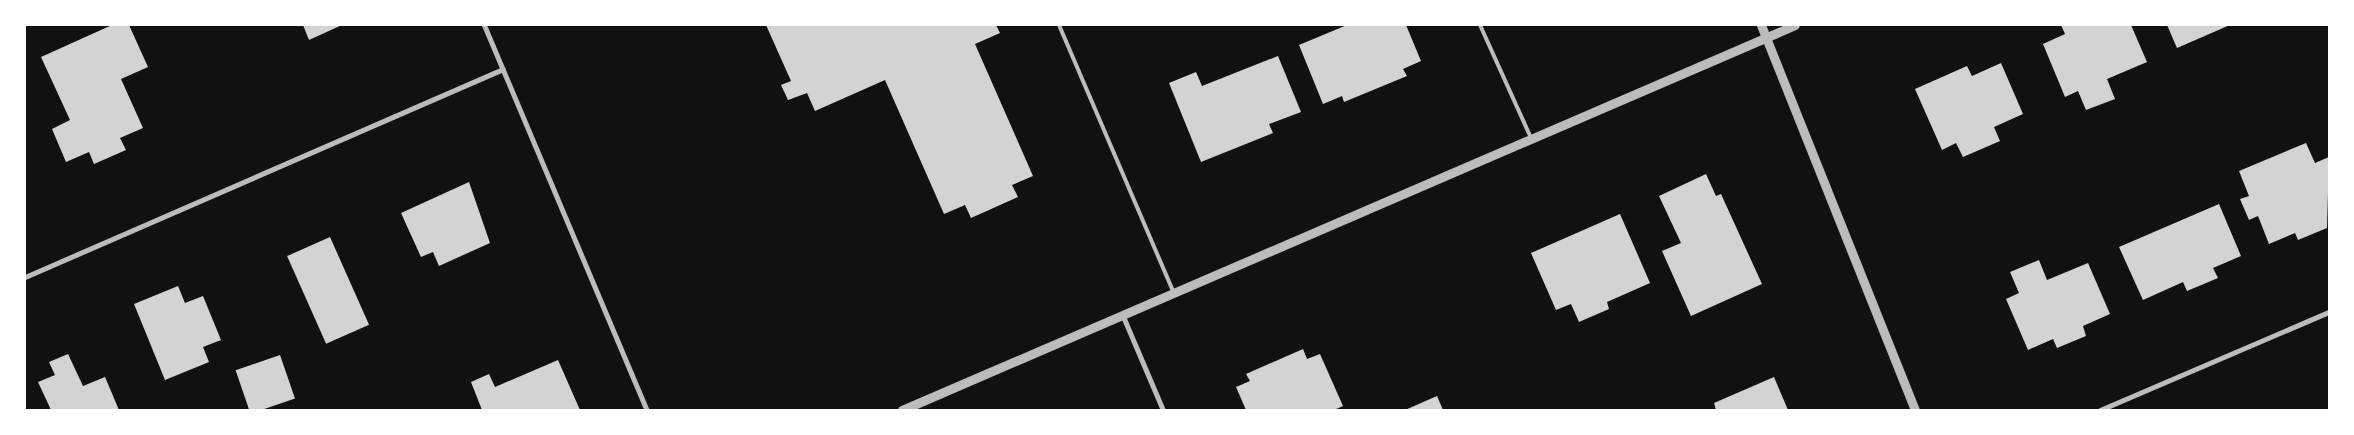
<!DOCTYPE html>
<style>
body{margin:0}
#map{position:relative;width:2354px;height:435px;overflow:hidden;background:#111;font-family:Mulish,sans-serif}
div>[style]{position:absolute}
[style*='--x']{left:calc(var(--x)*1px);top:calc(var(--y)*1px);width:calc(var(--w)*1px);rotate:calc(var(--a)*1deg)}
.building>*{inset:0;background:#d3d3d3;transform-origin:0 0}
.service>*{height:4px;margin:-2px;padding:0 2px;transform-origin:2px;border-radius:2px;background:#bcbcbc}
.minor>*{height:5px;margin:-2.5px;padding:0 2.5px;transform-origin:2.5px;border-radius:2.5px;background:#bcbcbc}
.tertiary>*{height:9px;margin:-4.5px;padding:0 4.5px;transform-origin:4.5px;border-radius:4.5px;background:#bcbcbc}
span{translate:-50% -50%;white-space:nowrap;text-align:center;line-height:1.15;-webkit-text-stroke:4px #fff;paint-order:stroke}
.frame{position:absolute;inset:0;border:26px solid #fff;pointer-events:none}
</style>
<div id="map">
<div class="building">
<i style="clip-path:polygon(112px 25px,129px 25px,148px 67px,121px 79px,143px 128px,120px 138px,126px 150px,94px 164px,89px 152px,66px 162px,52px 129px,70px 120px,41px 57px)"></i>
<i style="clip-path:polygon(303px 25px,342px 25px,309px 40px)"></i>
<i style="clip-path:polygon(766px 25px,996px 25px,1000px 33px,975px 44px,1033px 176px,1012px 185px,1018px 197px,971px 218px,965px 205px,944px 214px,885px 80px,815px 111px,807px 93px,788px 100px,781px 85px,791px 81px)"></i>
<i style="clip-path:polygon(1347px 25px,1406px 25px,1421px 61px,1403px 69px,1407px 76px,1344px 102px,1342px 96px,1323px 104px,1299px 45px)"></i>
<i style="clip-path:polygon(2061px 25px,2131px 25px,2147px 62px,2107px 79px,2115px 99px,2086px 110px,2078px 91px,2065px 97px,2043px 44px,2065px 34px)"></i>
<i style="clip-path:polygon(2167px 25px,2230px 25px,2177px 48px)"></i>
<i style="clip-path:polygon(1278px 56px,1301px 112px,1269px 124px,1273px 133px,1201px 162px,1169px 83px,1196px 72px,1202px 86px)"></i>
<i style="clip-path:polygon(2001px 63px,2023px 114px,1994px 127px,2000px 141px,1963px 157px,1956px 143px,1942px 150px,1915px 89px,1967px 66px,1972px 76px)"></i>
<i style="clip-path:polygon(2306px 143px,2315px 163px,2329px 157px,2327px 228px,2298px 240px,2295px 233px,2269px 244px,2258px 216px,2249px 220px,2240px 199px,2249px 196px,2239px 171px)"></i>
<i style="clip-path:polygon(1706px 174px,1716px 196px,1721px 194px,1762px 284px,1691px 316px,1662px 251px,1681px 243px,1659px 196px)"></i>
<i style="clip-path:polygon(469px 182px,490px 243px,439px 266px,433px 252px,421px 257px,401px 213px)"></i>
<i style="clip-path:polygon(2219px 204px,2241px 256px,2213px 268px,2218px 278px,2187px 291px,2183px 282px,2143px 300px,2119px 247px)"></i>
<i style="clip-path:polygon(1620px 214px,1650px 283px,1607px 302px,1609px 309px,1579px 322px,1571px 304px,1556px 310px,1531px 253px)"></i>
<i style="left:330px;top:237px;width:96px;height:47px;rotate:66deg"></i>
<i style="clip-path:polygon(2039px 260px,2047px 280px,2088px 263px,2110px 314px,2083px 326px,2086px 336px,2057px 348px,2053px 339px,2028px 350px,2006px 299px,2019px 293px,2010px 272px)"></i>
<i style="clip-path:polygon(178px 286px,185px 303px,203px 296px,221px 340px,203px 347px,209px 362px,165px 380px,134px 304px)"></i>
<i style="clip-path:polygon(1303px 349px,1307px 359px,1320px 354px,1343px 406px,1334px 410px,1246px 410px,1236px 387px,1250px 381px,1246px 374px)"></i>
<i style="clip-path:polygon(68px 354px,83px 386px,105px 377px,119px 410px,51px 410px,38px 382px,55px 375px,49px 362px)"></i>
<i style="left:280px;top:355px;width:46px;height:47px;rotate:71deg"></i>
<i style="clip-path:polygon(558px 360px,580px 410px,482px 410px,471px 382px,489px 374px,495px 387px)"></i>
<i style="clip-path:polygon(1774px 377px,1788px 410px,1716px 410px,1714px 403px)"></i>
<i style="clip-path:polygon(1437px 396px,1443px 410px,1405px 410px)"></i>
</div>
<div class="service">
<i style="--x:1059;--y:25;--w:289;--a:66.8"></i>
<i style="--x:1480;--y:25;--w:124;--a:65.7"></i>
</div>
<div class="minor">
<i style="--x:484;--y:25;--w:418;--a:67.1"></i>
<i style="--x:25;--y:277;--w:521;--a:-23.52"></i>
<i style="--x:1122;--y:314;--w:104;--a:66.9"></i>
<i style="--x:2100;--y:410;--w:249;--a:-23.2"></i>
</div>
<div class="tertiary">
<i style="--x:1761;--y:25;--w:415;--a:68.2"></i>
<i style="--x:902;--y:410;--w:972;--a:-23.32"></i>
</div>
<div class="frame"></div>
</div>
